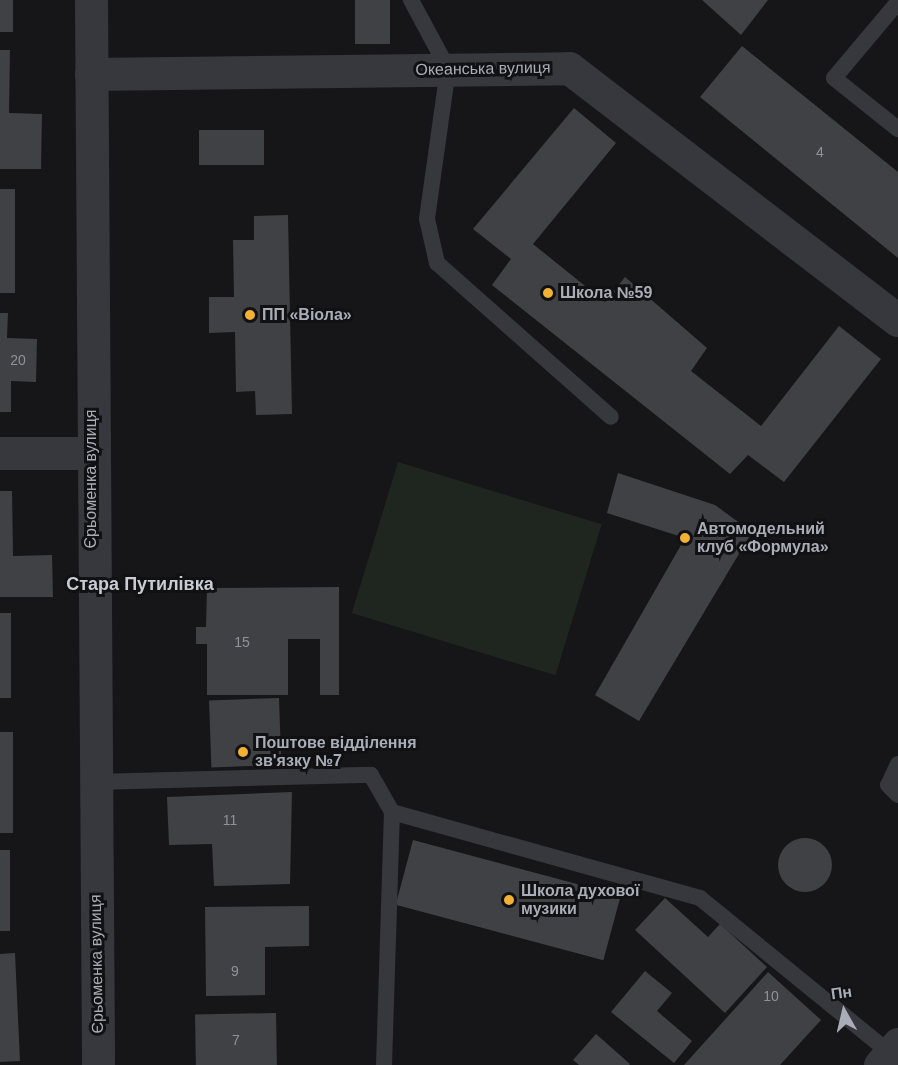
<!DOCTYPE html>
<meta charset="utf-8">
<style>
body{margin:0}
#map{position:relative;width:898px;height:1065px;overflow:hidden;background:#161618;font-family:Arial,sans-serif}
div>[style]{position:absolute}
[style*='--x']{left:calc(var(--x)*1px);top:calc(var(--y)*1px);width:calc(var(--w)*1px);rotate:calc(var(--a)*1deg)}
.green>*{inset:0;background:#1e261f;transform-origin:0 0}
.building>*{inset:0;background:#404145;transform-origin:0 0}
.round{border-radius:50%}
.service>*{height:16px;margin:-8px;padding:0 8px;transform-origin:8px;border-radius:8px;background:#37383d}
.minor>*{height:33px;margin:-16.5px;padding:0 16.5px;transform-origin:16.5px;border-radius:16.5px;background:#37383d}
.dots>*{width:16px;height:16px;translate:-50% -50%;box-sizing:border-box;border:3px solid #111113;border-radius:50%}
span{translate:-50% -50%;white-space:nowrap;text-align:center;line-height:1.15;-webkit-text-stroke:6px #111113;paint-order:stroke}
.number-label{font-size:14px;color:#8e929b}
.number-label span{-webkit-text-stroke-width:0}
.street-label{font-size:16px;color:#a8adb8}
.poi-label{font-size:16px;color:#a8adb8;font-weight:700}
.left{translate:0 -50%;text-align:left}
.neighbourhood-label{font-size:18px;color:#c9ccd4;font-weight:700}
.north{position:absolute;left:814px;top:981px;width:60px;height:60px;-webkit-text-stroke:4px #111113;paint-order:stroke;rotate:352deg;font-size:16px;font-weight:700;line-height:24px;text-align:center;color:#a8adb8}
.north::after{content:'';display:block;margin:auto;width:21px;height:27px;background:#a8adb8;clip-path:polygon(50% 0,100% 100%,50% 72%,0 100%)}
</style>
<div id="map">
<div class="green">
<i style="left:398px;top:462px;width:213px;height:158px;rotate:17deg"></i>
</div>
<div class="building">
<i style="left:0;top:0;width:13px;height:32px"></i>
<i style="left:355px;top:0;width:35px;height:44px"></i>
<i style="clip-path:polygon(702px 0,768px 0,741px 35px)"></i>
<i style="clip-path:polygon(742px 46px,898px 172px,898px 258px,700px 97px)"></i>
<i style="clip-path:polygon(0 50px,10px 50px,9px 113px,42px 114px,41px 169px,0 169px)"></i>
<i style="clip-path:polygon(574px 108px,616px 143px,533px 244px,605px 302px,625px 277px,707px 348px,691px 371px,761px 426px,839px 326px,881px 359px,784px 482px,748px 455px,730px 474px,492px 285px,511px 259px,473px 229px)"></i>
<i style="left:199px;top:130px;width:65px;height:35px"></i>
<i style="left:0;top:189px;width:15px;height:104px"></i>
<i style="clip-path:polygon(288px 215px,292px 414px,256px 415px,255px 391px,236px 392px,235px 332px,209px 333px,209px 297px,234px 297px,233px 240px,254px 240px,254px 216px)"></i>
<i style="clip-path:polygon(0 313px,8px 313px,7px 338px,37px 339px,36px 382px,11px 381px,11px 412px,0 412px)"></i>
<i style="clip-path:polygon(618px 473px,715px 505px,752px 532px,639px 721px,595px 695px,685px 538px,607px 513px)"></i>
<i style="clip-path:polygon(0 491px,12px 491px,13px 556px,52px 555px,53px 597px,0 597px)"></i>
<i style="clip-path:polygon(339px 587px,339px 695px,320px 695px,320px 639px,288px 639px,288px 695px,207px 695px,207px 644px,196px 644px,196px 627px,206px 627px,207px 588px)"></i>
<i style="left:0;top:613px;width:11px;height:85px"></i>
<i style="left:279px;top:698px;width:67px;height:70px;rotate:88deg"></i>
<i style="left:0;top:732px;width:13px;height:101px"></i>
<i style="clip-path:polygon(292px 792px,290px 884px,214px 886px,212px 844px,169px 845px,167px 797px)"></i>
<i class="round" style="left:778px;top:838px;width:54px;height:54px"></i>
<i style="left:413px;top:840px;width:215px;height:67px;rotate:15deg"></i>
<i style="left:0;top:850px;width:10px;height:81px"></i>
<i style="clip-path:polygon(665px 898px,708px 937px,720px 924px,767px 967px,725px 1013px,635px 930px)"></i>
<i style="clip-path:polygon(309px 906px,309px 946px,265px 947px,265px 995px,206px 996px,205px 907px)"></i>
<i style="clip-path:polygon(15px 953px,20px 1061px,0 1062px,0 954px)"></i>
<i style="clip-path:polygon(645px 971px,672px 993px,657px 1011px,692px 1041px,674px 1063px,611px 1012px)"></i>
<i style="clip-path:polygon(768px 972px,821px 1020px,780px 1065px,684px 1065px)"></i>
<i style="left:276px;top:1013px;width:52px;height:81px;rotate:89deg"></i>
<i style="clip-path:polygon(596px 1034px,630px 1064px,629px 1065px,579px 1065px,573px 1060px)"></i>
</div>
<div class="service">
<i style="--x:411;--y:0;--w:78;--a:61.8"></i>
<i style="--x:448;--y:69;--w:151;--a:98"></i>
<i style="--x:427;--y:219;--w:45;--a:77.2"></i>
<i style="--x:437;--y:263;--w:232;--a:41.5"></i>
<i style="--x:898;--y:2;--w:99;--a:130.1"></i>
<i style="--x:834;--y:78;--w:82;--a:38.6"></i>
<i style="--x:898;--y:764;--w:23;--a:115"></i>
<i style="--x:888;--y:785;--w:14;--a:45"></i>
<i style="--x:95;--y:782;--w:276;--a:-1.5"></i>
<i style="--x:371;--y:775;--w:43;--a:60.4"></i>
<i style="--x:392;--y:812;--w:320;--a:15.6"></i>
<i style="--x:700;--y:898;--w:252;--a:39.2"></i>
<i style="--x:384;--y:1065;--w:253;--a:-88.2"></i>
</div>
<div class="minor">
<i style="--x:91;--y:0;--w:1065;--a:89.62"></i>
<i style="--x:91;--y:74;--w:478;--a:-0.7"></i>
<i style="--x:569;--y:68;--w:414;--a:37.5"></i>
<i style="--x:0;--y:453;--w:91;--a:0"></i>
<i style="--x:880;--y:1065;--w:28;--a:-49"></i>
</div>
<div class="dots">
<i style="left:548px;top:293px;background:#f2b134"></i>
<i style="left:250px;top:315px;background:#f2b134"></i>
<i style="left:685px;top:538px;background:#f2b134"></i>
<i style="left:243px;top:752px;background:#f2b134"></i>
<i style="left:509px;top:900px;background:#f2b134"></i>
</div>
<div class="number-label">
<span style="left:820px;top:152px">4</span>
<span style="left:18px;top:360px">20</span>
<span style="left:242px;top:642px">15</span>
<span style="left:230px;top:820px">11</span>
<span style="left:235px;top:971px">9</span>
<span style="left:771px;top:996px">10</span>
<span style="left:236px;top:1040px">7</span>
</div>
<div class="street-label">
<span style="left:483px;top:69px;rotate:-1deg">Океанська вулиця</span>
<span style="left:91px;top:479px;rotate:-90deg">Єрьоменка вулиця</span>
<span style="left:97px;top:964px;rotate:-91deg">Єрьоменка вулиця</span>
</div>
<div class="poi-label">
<span class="left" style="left:560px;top:293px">Школа №59</span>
<span class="left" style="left:262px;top:315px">ПП «Віола»</span>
<span class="left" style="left:697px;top:538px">Автомодельний<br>клуб «Формула»</span>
<span class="left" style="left:255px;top:752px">Поштове відділення<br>зв'язку №7</span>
<span class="left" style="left:521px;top:900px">Школа духової<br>музики</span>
</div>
<div class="neighbourhood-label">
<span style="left:140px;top:584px">Стара Путилівка</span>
</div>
<div class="north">Пн</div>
</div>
